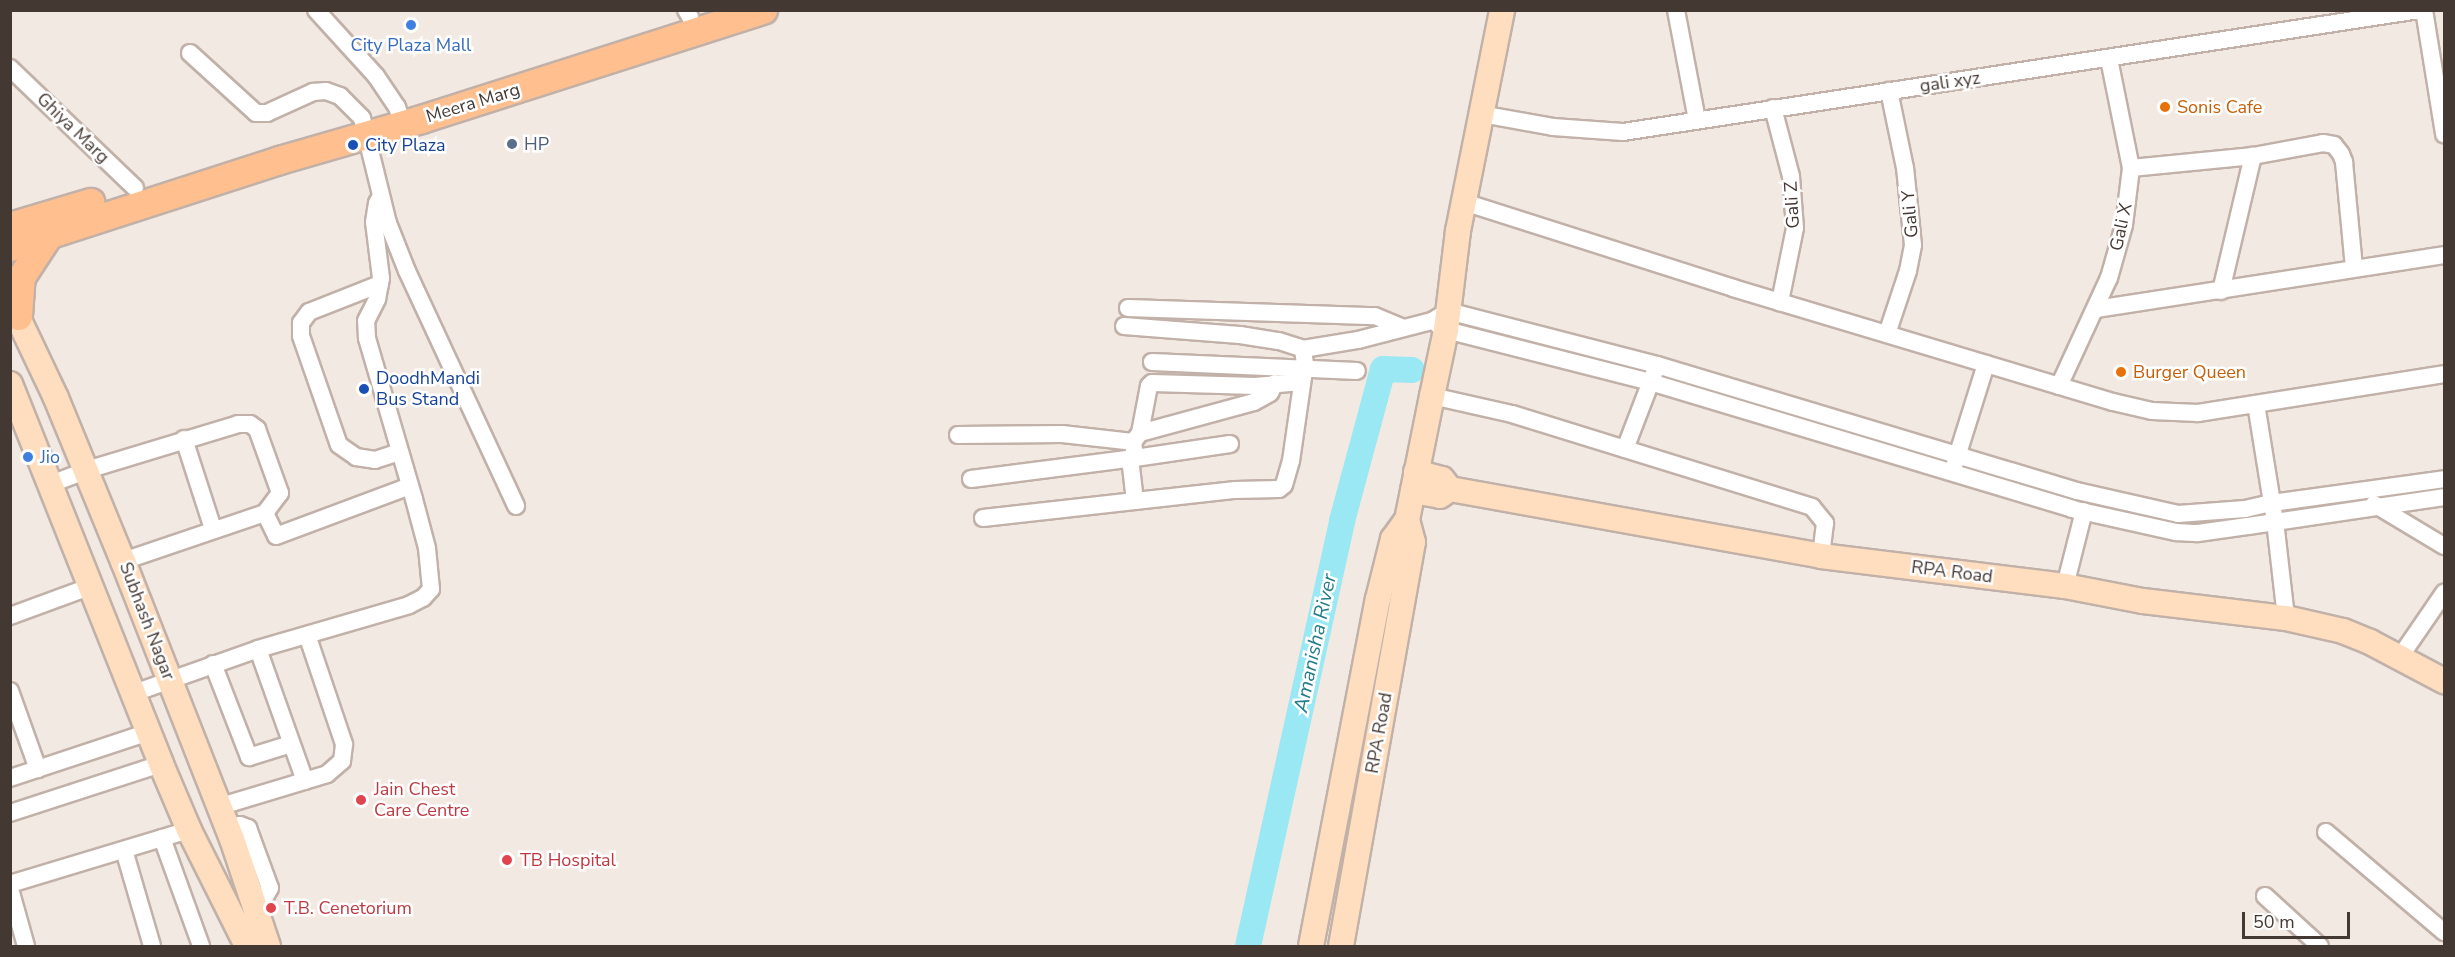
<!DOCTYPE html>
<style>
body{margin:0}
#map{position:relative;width:2455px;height:957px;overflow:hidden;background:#f2e9e2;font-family:"Nunito Sans",sans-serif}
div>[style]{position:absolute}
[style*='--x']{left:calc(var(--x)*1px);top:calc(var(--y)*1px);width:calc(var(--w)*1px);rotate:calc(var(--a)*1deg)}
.river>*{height:26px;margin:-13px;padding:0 13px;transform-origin:13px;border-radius:13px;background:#9ae8f3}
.roads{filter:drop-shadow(2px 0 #c1b1a8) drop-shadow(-2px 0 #c1b1a8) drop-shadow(0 2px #c1b1a8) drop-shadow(0 -2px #c1b1a8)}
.street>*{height:16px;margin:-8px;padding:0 8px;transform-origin:8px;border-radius:8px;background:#fff}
.secondary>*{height:24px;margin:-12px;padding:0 12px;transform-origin:12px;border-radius:12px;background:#ffdebf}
.primary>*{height:27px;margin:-13.5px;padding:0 13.5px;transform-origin:13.5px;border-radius:13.5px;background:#ffbf8e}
.dots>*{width:16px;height:16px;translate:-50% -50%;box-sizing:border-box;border:3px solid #fff;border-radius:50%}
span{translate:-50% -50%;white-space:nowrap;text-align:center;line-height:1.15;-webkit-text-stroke:5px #fff;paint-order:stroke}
.shop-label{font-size:18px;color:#366cbe}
.left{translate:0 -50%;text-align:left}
.street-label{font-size:18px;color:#443833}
.food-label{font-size:18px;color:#c56008}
.service-label{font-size:18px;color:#4e5e75}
.transit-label{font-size:18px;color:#164399}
.health-label{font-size:18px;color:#be3a42}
.water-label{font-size:20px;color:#227c8b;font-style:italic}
.frame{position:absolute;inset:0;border:12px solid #443833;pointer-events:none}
.scale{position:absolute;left:2242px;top:912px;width:108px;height:27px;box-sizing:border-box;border:3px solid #443833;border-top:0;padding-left:8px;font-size:18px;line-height:21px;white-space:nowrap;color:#443833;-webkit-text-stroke:4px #fff;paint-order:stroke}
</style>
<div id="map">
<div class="river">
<i style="--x:1248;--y:946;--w:435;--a:-77.5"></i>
<i style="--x:1342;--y:521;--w:157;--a:-74.9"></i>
<i style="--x:1383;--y:369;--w:29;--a:2"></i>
</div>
<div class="roads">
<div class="street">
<i style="--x:316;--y:10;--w:89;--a:47.7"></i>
<i style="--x:376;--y:76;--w:37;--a:56"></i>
<i style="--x:397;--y:107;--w:18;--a:71"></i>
<i style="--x:686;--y:10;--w:8;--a:60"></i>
<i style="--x:1676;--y:10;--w:112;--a:79.2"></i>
<i style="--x:2424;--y:10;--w:126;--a:80.8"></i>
<i style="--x:190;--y:53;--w:89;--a:42.3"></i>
<i style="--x:256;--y:113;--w:11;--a:0"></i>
<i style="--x:267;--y:113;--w:51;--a:-24.5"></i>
<i style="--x:313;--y:92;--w:13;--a:-4"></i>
<i style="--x:326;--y:91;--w:15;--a:20"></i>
<i style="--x:340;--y:96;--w:31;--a:45"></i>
<i style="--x:362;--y:118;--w:108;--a:76.1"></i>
<i style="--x:388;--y:223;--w:52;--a:68.4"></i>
<i style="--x:407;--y:271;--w:259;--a:65.1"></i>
<i style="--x:10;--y:68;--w:173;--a:43.8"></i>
<i style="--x:1773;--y:108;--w:70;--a:75.2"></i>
<i style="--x:1791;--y:176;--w:52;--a:85.6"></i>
<i style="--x:1795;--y:228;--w:76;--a:101.5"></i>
<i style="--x:1481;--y:114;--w:73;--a:10.2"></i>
<i style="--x:1553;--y:127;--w:70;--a:4.1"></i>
<i style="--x:1623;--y:132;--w:805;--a:-8.71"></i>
<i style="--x:2131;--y:168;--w:123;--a:-5.6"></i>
<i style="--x:2253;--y:156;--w:71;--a:-10.5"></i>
<i style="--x:2323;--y:143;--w:11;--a:10"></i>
<i style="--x:2334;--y:145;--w:11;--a:52"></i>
<i style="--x:2341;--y:154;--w:9;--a:69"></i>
<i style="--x:2344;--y:162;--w:106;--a:84.6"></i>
<i style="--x:1464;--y:202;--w:282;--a:17.7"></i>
<i style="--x:1733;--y:288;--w:397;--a:16.7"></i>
<i style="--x:2113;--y:402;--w:40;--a:13"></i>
<i style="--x:2152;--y:411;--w:46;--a:2.5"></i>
<i style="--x:2198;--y:413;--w:249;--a:-9"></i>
<i style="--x:380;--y:284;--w:76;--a:158.5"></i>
<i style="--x:309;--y:312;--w:14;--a:126"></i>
<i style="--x:301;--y:323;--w:13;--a:90"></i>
<i style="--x:301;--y:336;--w:115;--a:70.8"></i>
<i style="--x:339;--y:445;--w:21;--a:35"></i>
<i style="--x:356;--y:457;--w:19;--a:9"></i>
<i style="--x:375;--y:460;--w:26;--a:-18"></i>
<i style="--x:2221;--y:291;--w:139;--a:-76.7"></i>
<i style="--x:1128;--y:308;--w:247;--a:1.9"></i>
<i style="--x:1375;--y:316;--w:30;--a:23"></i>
<i style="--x:2096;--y:309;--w:352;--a:-8.8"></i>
<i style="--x:1438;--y:325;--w:9;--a:32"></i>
<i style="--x:1446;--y:330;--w:211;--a:14.3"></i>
<i style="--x:1650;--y:382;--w:441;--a:16.7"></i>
<i style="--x:2072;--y:509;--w:107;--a:12.5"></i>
<i style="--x:2176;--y:532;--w:22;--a:3"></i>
<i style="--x:2198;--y:533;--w:50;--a:-8"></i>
<i style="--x:2248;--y:526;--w:198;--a:-8.4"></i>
<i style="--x:1124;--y:326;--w:116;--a:4.4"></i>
<i style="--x:1240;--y:335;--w:39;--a:9"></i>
<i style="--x:1279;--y:341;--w:25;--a:18"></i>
<i style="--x:1303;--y:349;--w:56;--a:-9.3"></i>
<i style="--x:1358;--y:340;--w:76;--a:-14.4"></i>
<i style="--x:1432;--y:321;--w:19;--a:-32"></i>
<i style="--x:1448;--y:311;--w:216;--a:14.5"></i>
<i style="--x:1657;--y:365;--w:438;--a:16.7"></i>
<i style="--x:2077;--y:491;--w:104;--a:12.8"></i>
<i style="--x:2178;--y:514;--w:67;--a:-4.3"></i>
<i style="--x:2245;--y:509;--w:28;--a:-13"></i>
<i style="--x:2272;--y:503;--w:174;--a:-7.9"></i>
<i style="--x:1887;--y:334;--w:66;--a:-71.6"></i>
<i style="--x:1908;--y:271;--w:26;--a:-79"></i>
<i style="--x:1913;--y:245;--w:77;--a:-95.9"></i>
<i style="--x:1905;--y:168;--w:79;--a:-101.7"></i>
<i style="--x:1152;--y:362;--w:205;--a:2.5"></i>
<i style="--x:2059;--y:386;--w:119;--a:-65.2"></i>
<i style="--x:2109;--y:278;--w:55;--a:-74.2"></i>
<i style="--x:2124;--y:225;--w:57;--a:-83"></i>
<i style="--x:2131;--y:168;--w:111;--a:-101.4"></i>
<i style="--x:1432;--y:396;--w:82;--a:12.7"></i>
<i style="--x:1512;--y:414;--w:314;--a:17.2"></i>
<i style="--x:1812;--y:507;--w:21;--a:51"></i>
<i style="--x:1825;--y:523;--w:33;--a:97"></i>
<i style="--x:2256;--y:404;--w:119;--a:80.8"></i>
<i style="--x:2275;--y:521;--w:98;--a:83.5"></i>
<i style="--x:1140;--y:433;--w:118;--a:-15.2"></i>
<i style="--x:1254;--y:402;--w:18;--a:-29"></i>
<i style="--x:1270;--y:393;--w:11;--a:-63"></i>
<i style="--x:958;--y:435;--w:104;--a:-0.6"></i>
<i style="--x:1062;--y:434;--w:71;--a:6.4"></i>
<i style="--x:184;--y:439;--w:95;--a:72.1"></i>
<i style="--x:1230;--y:444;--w:96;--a:171.6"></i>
<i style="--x:1135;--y:458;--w:16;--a:-97"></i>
<i style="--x:1133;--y:442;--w:11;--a:-52"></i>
<i style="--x:1140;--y:433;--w:48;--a:-79.2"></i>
<i style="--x:1149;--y:386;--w:4;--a:-45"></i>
<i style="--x:1152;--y:383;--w:103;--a:1.7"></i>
<i style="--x:1255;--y:386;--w:47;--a:-4.9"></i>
<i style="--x:1625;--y:449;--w:84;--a:-69"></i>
<i style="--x:1130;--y:458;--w:43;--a:83.4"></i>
<i style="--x:1135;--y:501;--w:101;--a:-6.3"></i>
<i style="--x:1235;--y:490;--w:44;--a:-1.3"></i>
<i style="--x:1279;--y:489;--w:6;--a:-39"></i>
<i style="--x:1284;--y:485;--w:25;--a:-74"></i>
<i style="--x:1291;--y:461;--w:98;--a:-81.8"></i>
<i style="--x:1305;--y:364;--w:15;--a:-98"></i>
<i style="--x:1955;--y:463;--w:104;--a:-72.6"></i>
<i style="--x:971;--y:479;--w:165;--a:-7.3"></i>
<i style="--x:51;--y:484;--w:39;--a:-21"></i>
<i style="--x:87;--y:470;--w:158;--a:-16.9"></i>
<i style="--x:238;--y:424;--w:12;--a:0"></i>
<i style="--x:250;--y:424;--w:9;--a:36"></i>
<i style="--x:257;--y:429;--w:68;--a:70.2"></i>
<i style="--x:280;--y:493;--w:25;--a:127"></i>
<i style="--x:265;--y:513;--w:150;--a:161.3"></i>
<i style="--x:2374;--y:504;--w:82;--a:31"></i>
<i style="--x:265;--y:513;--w:25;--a:64"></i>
<i style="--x:276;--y:536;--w:143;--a:-20.5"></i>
<i style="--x:983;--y:518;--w:153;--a:-6.4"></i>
<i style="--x:2065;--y:586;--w:77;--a:-75.8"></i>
<i style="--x:10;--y:616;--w:87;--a:-20.1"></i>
<i style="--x:258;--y:649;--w:140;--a:70.4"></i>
<i style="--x:2400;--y:657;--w:78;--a:-55.5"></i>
<i style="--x:213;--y:664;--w:100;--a:68.8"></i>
<i style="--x:249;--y:757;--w:44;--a:-17.2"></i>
<i style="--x:10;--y:691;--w:83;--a:70.3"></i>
<i style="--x:134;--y:693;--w:132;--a:-19.5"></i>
<i style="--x:258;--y:649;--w:157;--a:-16.2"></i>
<i style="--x:409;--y:605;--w:16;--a:-27"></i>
<i style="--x:423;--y:598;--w:12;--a:-48"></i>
<i style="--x:431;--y:589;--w:41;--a:-95.6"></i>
<i style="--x:427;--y:548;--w:51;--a:-104.9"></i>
<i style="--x:414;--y:499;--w:168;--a:-106.3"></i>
<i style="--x:367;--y:338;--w:17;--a:-93"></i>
<i style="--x:366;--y:321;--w:25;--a:-63"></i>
<i style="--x:377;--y:299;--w:21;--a:-79"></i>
<i style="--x:381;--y:278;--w:56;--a:-97.1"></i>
<i style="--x:374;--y:222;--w:19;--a:-81"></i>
<i style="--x:377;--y:203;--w:8;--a:-60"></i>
<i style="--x:10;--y:778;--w:146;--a:-18.3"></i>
<i style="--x:218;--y:807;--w:114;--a:-16.8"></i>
<i style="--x:327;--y:774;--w:20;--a:-41"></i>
<i style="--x:342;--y:761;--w:17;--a:-83"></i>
<i style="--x:344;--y:744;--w:115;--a:-108.7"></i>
<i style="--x:10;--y:813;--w:159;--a:-18"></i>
<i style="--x:227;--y:828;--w:13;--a:-13"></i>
<i style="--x:240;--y:825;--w:9;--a:21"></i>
<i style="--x:248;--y:828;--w:64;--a:69.9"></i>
<i style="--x:270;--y:888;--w:8;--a:120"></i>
<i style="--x:266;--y:895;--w:14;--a:155"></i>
<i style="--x:2326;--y:832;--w:155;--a:40.3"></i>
<i style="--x:162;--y:838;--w:115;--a:70.1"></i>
<i style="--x:124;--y:850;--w:100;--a:73.7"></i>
<i style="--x:10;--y:884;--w:187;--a:-16.8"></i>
<i style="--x:10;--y:889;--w:59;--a:74.3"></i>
<i style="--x:2265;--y:896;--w:74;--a:42.3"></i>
</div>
<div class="secondary">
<i style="--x:10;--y:301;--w:107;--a:64.6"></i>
<i style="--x:56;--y:398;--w:176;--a:67.7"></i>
<i style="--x:123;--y:561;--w:299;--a:68.6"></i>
<i style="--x:232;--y:839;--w:113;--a:71.4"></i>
<i style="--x:10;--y:384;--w:409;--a:68.3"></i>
<i style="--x:161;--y:764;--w:72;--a:67"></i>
<i style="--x:189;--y:830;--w:130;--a:63.4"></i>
<i style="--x:1450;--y:489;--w:377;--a:10.2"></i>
<i style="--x:1821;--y:556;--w:246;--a:7"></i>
<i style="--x:2065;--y:586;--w:79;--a:10.9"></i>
<i style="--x:2143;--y:601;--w:144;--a:6.8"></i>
<i style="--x:2286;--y:618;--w:58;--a:12.8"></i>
<i style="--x:2343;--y:631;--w:29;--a:22"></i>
<i style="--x:2370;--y:642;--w:84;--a:27.8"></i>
<i style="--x:1413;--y:491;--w:27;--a:10"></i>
<i style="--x:1440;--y:496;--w:12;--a:-35"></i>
<i style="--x:1450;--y:489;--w:13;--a:-129"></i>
<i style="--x:1442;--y:479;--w:27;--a:-165"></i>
<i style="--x:1311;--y:946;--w:353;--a:-79.1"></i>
<i style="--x:1378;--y:599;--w:62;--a:-76"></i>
<i style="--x:1393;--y:539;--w:24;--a:-54"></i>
<i style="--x:1407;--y:520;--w:126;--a:-78.6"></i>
<i style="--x:1432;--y:396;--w:67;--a:-78"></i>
<i style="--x:1446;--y:330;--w:100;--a:-83.1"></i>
<i style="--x:1458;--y:231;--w:225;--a:-78.7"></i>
<i style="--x:1341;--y:946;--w:410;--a:-79.9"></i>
<i style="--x:1413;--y:542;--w:23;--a:-105"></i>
</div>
<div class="primary">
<i style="--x:10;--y:226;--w:84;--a:-16.7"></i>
<i style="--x:10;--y:247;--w:283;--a:-17.9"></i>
<i style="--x:279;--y:160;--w:148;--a:-16.1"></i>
<i style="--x:421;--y:119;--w:359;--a:-17.7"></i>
<i style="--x:18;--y:316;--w:39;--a:-86"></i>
<i style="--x:21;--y:277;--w:51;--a:-56.9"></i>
</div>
</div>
<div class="dots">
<i style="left:411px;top:25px;background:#3f7fe0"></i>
<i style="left:2165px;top:107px;background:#e8710a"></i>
<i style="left:512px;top:144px;background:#5c6f8a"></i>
<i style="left:353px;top:145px;background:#1a4fb4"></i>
<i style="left:2121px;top:372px;background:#e8710a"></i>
<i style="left:364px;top:389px;background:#1a4fb4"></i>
<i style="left:28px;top:457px;background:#3f7fe0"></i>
<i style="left:361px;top:800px;background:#e0444e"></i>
<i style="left:507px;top:860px;background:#e0444e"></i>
<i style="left:271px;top:908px;background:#e0444e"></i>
</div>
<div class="shop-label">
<span style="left:411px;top:45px">City Plaza Mall</span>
<span class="left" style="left:40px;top:457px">Jio</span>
</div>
<div class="street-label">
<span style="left:1950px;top:82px;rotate:-8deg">gali xyz</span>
<span style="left:473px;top:103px;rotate:-17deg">Meera Marg</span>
<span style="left:73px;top:128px;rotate:44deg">Ghiya Marg</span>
<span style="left:1792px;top:205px;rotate:-93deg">Gali Z</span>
<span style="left:1910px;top:214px;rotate:-95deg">Gali Y</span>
<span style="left:2121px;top:227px;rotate:-78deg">Gali X</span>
<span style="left:1952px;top:572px;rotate:7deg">RPA Road</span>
<span style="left:147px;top:621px;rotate:69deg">Subhash Nagar</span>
<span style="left:1379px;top:733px;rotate:-80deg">RPA Road</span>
</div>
<div class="food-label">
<span class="left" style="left:2177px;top:107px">Sonis Cafe</span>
<span class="left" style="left:2133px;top:372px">Burger Queen</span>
</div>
<div class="service-label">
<span class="left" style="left:524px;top:144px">HP</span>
</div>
<div class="transit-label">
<span class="left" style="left:365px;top:145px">City Plaza</span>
<span class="left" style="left:376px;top:389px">DoodhMandi<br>Bus Stand</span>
</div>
<div class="health-label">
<span class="left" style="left:374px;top:800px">Jain Chest<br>Care Centre</span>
<span class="left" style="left:520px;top:860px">TB Hospital</span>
<span class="left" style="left:284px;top:908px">T.B. Cenetorium</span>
</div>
<div class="water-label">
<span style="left:1315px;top:643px;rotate:-78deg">Amanisha River</span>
</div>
<div class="frame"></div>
<div class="scale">50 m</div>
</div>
